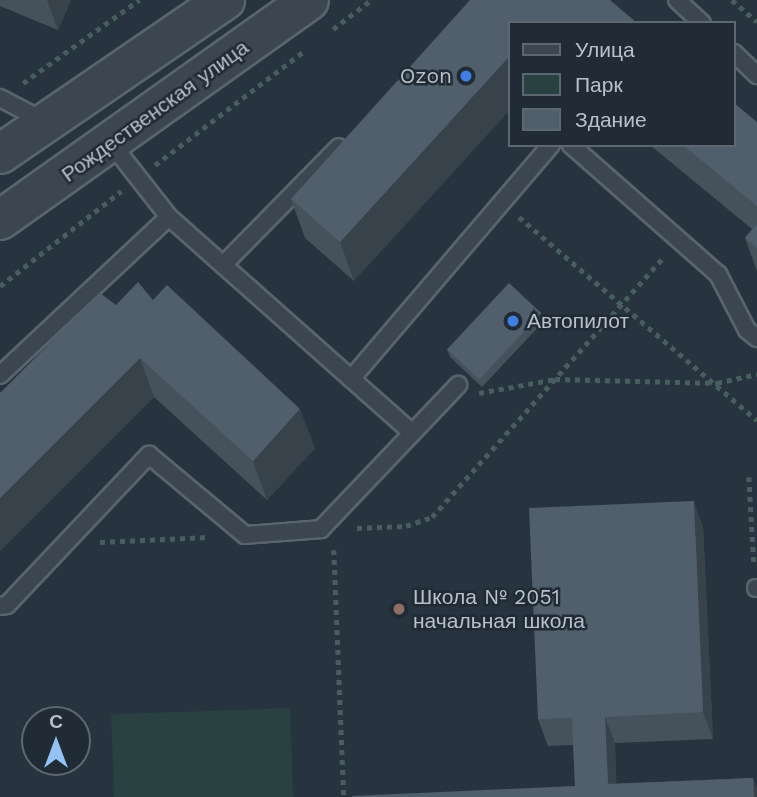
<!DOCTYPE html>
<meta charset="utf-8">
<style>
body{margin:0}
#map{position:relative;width:757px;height:797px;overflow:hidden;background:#273440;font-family:"Work Sans",sans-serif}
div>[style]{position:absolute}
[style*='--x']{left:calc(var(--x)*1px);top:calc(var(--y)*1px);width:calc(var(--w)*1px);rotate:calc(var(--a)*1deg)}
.green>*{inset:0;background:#294141;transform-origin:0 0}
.path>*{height:4.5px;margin-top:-2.25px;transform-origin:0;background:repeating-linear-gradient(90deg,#475d5e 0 5px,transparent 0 10px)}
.roads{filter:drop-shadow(2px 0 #59646d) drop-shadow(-2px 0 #59646d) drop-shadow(0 2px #59646d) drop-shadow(0 -2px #59646d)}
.service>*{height:16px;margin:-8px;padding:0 8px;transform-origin:8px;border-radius:8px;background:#3b4650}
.tertiary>*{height:38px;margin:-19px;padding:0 19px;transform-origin:19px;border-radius:19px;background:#3b4650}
.wall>*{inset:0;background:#45525c}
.shaded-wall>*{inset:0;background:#38424b;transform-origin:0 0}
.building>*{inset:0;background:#505f6b;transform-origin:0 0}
.dots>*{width:19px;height:19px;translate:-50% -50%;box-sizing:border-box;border:4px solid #202b36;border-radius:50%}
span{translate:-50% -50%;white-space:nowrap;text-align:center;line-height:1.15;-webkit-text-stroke:5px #202b36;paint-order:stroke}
.poi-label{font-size:21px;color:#b8c1ca}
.right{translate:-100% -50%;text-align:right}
.left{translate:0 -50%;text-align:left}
.street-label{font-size:21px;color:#b8c1ca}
.legend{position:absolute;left:508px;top:21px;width:228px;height:126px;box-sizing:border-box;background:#202b36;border:2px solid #5d6771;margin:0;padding:9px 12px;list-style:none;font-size:21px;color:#b8c1ca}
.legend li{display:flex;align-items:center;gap:14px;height:35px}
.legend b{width:35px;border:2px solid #5d6771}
.north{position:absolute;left:21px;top:706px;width:70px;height:70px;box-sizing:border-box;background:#202b36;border:2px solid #5d6771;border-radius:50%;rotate:0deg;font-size:19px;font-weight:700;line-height:28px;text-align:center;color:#b8c1ca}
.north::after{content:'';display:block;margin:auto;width:24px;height:32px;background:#94c2f4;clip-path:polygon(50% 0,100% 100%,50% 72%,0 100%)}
</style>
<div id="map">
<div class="green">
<i style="left:290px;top:708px;width:89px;height:179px;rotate:88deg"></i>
</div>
<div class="path">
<i style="--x:732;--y:0;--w:33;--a:41"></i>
<i style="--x:333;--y:29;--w:48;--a:-37.3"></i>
<i style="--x:23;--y:83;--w:143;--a:-35.6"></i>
<i style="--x:155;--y:165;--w:188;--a:-37.4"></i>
<i style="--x:519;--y:217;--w:313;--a:40.5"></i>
<i style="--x:0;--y:286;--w:154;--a:-38.1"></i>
<i style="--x:479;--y:393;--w:77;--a:-10.4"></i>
<i style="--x:555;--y:379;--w:162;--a:1.4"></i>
<i style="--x:717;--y:383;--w:41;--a:-12.7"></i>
<i style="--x:749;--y:477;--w:88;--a:86.7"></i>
<i style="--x:357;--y:528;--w:49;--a:-2.3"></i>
<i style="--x:406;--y:526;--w:28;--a:-19"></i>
<i style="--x:432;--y:517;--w:348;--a:-48.3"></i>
<i style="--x:100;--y:542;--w:110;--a:-2.6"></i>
<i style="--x:334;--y:550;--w:247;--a:87.7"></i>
</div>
<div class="roads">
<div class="service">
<i style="--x:677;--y:0;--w:34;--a:43"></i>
<i style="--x:734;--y:53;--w:32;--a:44"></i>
<i style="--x:0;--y:98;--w:50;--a:27.6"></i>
<i style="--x:571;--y:145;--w:196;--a:41.3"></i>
<i style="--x:718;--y:274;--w:63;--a:62.6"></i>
<i style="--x:747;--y:330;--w:13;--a:39"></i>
<i style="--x:169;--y:217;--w:325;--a:41.6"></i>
<i style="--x:223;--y:265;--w:165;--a:-45.5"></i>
<i style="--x:0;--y:375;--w:231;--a:-43.1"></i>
<i style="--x:169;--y:217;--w:94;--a:-128.1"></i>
<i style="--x:351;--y:379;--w:308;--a:-49.5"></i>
<i style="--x:756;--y:588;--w:1;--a:0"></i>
<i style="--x:0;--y:606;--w:7;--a:-8"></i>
<i style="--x:7;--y:605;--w:207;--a:-46.6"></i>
<i style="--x:149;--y:455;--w:125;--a:39.8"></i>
<i style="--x:245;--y:535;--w:76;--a:-4.5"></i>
<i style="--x:321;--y:529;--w:199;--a:-46.4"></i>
</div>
<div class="tertiary">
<i style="--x:0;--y:154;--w:273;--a:-34.4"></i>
<i style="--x:0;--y:220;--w:379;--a:-35.4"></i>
</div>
</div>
<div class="wall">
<i style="clip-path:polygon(0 0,71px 0,58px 30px,0 6px)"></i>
<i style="clip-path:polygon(510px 23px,354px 281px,305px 238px,291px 199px)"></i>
<i style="clip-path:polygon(757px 122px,757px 271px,745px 238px,752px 229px,650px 145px,734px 145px)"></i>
<i style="clip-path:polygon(153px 300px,315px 448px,267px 500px,154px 397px,0 551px,0 393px)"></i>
<i style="clip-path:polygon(544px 321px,482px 387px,450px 357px,447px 349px)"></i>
<i style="clip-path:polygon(703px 527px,713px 739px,615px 743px,616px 784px,753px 778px,757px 789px,757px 797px,575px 786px,573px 745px,548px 746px,538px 719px)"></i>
</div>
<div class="shaded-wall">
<i style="clip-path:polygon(47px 0,71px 0,58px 30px)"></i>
<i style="clip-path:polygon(510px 56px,510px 110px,354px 281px,340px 242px)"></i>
<i style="left:541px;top:313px;width:9px;height:91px;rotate:69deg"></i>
<i style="clip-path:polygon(140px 358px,154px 397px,0 551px,0 498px)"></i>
<i style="clip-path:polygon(300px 409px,315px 448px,267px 500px,253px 461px)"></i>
<i style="clip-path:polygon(694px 501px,703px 527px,713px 739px,703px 712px)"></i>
<i style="clip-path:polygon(605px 717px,615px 743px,617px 797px,608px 784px)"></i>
<i style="clip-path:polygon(753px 778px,757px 789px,757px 797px,754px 797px)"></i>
</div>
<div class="building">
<i style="clip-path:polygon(470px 0,610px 0,637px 23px,510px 23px,510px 56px,340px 242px,291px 199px)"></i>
<i style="clip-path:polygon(734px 103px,757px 122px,757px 206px,683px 145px,734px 145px)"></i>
<i style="clip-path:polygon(757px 224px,757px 248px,745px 238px)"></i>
<i style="clip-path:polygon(138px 282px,153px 300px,167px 285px,300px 409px,253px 461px,140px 358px,0 498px,0 393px,100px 293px,116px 305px)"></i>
<i style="left:509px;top:283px;width:44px;height:91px;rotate:43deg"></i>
<i style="clip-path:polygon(694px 501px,703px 712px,605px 717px,608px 784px,753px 778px,754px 797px,352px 797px,352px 796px,575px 786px,572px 718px,538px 719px,529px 508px)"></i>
</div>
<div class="dots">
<i style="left:466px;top:76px;background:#3f7fe0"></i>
<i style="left:513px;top:321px;background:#3f7fe0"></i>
<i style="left:399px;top:609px;background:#8d6e63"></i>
</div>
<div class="poi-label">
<span class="right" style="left:452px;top:76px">Ozon</span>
<span class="left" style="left:527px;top:321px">Автопилот</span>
<span class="left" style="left:413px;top:609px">Школа № 2051<br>начальная школа</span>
</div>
<div class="street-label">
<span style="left:155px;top:111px;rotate:-36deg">Рождественская улица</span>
</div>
<ul class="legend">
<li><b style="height:9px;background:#3b4650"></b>Улица</li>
<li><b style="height:19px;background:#294141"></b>Парк</li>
<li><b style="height:19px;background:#505f6b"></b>Здание</li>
</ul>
<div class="north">С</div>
</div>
